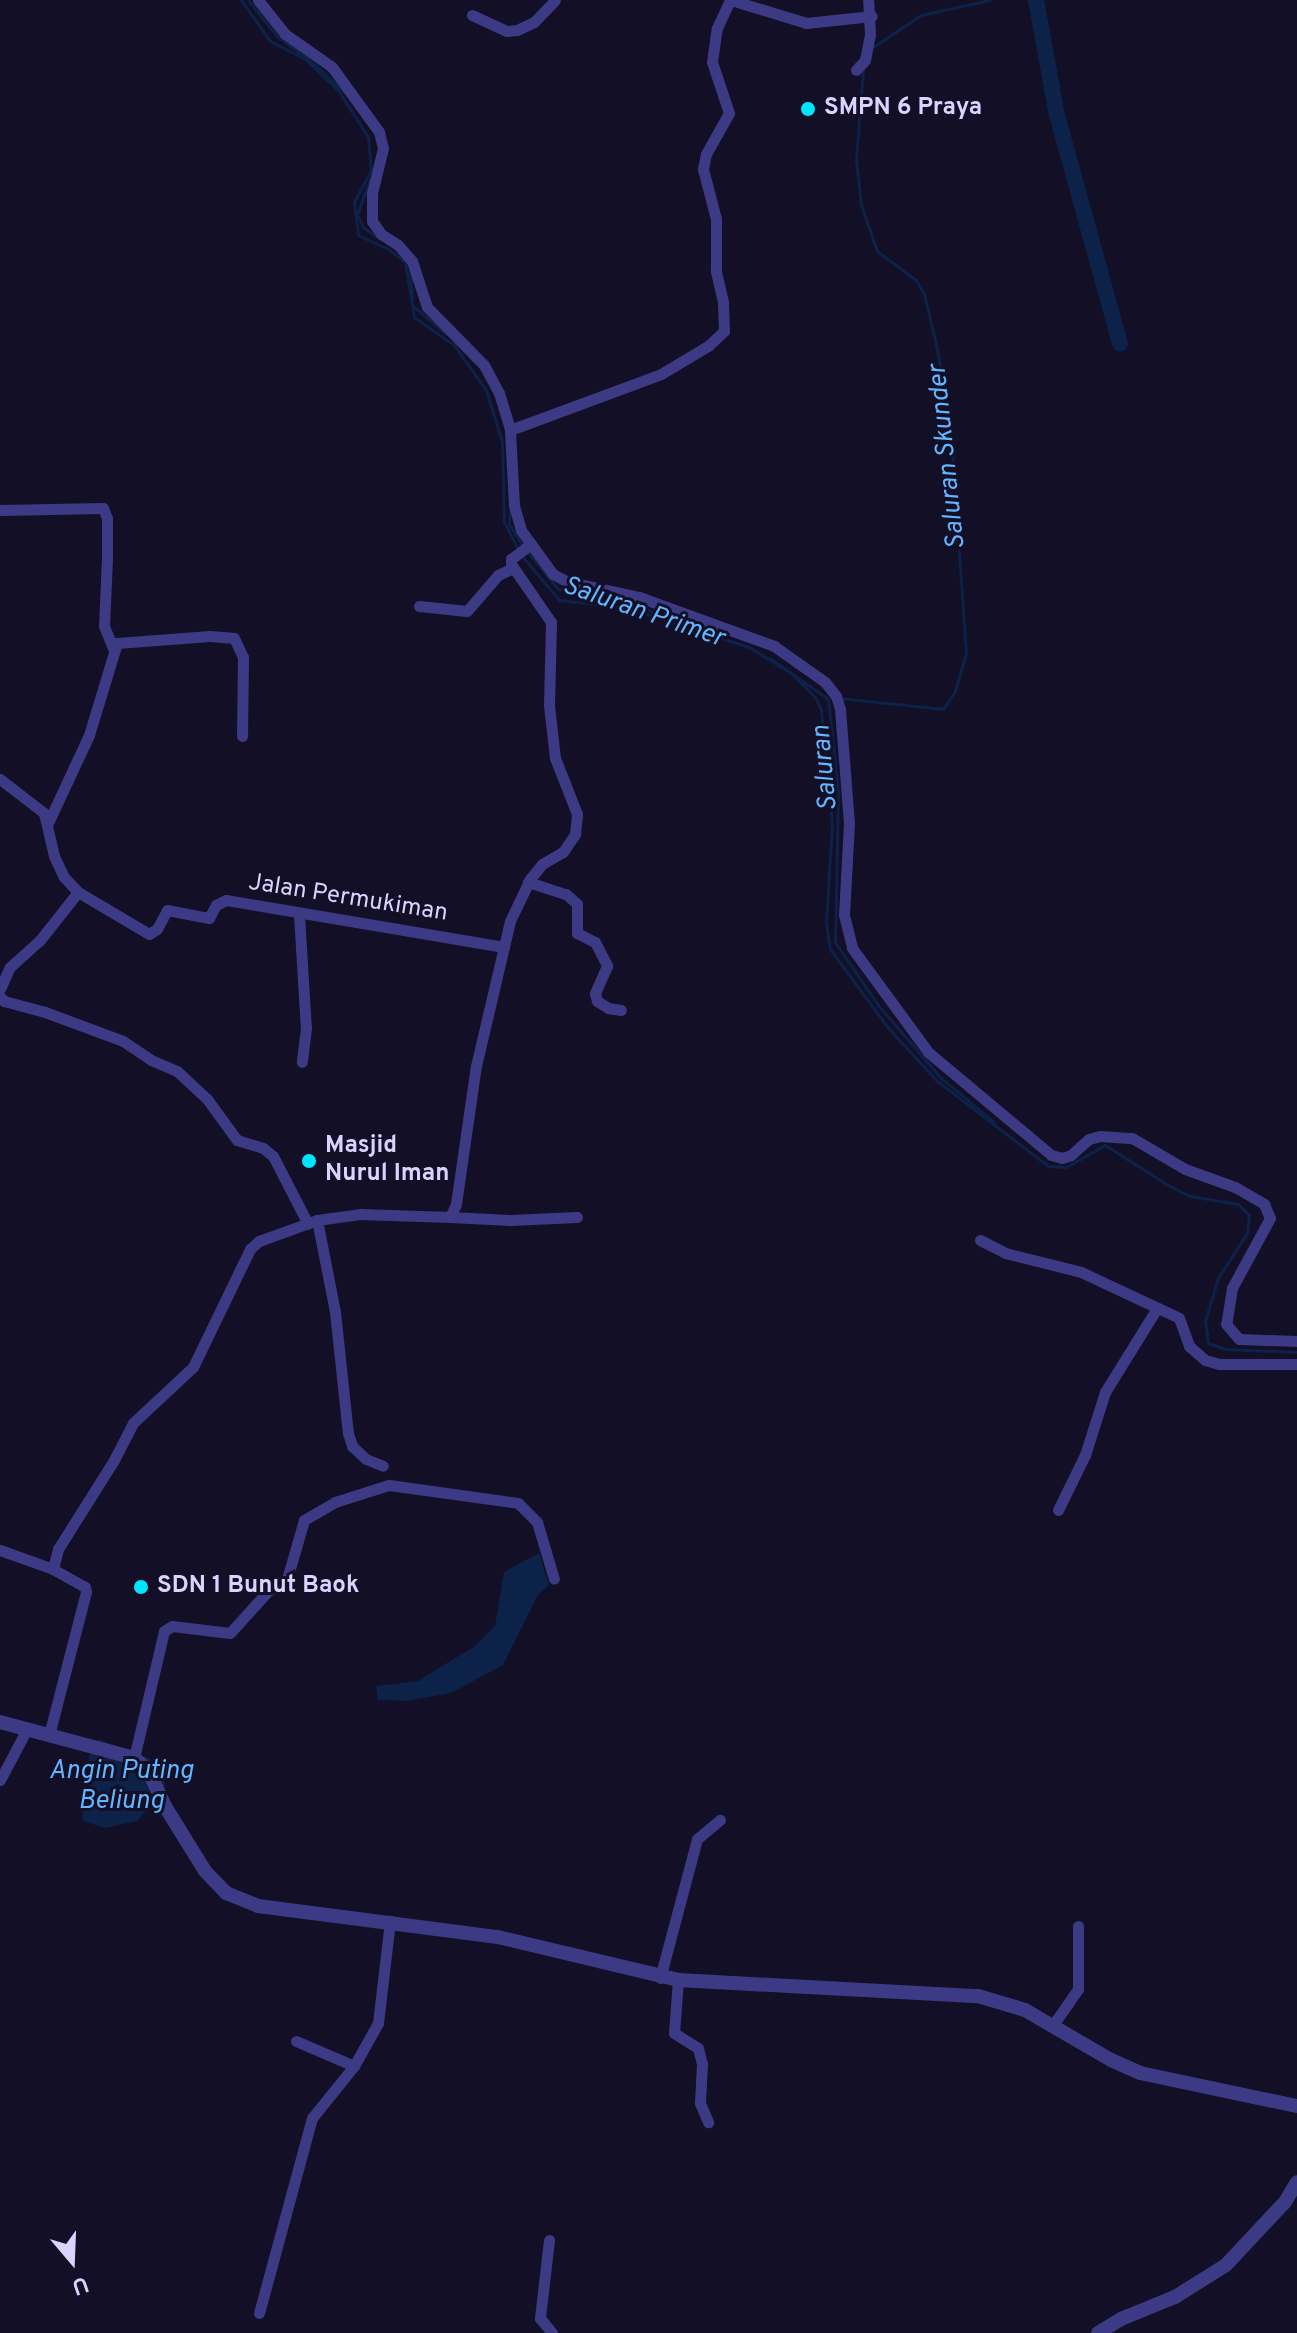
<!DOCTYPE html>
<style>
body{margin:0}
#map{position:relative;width:1297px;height:2333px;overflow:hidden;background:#130f26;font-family:Overpass,sans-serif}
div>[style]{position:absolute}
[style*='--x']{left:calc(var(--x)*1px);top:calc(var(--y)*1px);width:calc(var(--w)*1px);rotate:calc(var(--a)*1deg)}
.water>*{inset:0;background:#0c2248}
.stream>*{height:3px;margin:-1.5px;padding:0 1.5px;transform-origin:1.5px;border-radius:1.5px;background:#0c2248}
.river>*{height:16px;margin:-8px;padding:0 8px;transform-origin:8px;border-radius:8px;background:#0c2248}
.minor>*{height:11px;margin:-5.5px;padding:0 5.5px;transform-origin:5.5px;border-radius:5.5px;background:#3d3a85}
.tertiary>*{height:14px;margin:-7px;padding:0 7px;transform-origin:7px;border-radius:7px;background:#3d3a85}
.dots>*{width:22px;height:22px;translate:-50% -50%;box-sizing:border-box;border:4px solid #130f26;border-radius:50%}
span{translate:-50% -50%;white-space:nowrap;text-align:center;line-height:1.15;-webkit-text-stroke:6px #130f26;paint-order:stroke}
.poi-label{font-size:24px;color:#d9d4ff;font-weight:700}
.left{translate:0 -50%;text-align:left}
.street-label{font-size:24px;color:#d9d4ff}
.water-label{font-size:26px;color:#62b6ff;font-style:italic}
.north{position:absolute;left:32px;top:2221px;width:80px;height:80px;-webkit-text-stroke:6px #130f26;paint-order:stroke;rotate:161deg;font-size:22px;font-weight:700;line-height:32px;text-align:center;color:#d9d4ff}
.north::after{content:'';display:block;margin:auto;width:28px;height:36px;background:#d9d4ff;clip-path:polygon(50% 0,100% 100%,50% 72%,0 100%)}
</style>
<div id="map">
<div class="water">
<i style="clip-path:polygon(539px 1553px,549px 1585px,538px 1595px,503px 1665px,451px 1693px,407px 1701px,378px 1700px,376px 1686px,418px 1681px,475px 1646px,495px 1626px,504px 1572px)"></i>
<i style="clip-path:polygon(98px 1739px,149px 1758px,165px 1779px,164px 1792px,137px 1821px,105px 1828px,83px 1821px,82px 1796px,89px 1756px)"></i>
</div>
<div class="stream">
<i style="--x:241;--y:0;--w:50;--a:54.7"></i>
<i style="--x:270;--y:41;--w:39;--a:27"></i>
<i style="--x:305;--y:59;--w:45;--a:43.2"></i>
<i style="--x:338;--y:90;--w:56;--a:57.4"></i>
<i style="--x:368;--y:137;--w:33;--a:85"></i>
<i style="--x:371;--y:170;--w:36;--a:118"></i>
<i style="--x:354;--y:202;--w:33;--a:83"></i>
<i style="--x:358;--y:235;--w:33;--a:25"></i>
<i style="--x:388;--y:249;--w:21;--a:37"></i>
<i style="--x:405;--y:262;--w:56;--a:80.7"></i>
<i style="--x:414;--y:317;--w:49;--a:35"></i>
<i style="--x:454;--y:345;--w:55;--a:54.6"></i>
<i style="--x:486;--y:390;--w:54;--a:72.9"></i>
<i style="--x:502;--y:442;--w:80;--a:88.6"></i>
<i style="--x:504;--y:522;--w:31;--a:63"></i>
<i style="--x:248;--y:0;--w:46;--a:51.1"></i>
<i style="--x:277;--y:36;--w:45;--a:36.9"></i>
<i style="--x:313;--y:63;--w:42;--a:43.1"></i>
<i style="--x:873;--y:47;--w:58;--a:-33.7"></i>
<i style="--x:921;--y:15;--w:70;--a:-12.4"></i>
<i style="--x:370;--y:179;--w:38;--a:110"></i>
<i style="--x:357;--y:215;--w:13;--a:63"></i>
<i style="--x:363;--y:227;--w:17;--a:36"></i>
<i style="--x:410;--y:269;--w:28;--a:86"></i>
<i style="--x:412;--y:305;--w:45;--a:40.5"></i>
<i style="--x:510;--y:509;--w:15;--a:94"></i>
<i style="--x:509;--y:524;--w:26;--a:58"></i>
<i style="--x:528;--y:552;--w:48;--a:51"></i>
<i style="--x:558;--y:589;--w:74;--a:10.9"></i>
<i style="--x:631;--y:603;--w:54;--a:21.8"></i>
<i style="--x:522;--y:556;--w:57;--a:49.9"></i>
<i style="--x:559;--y:600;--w:69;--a:6.6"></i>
<i style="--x:628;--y:608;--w:127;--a:17.9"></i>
<i style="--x:749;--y:647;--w:49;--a:31.8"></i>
<i style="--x:791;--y:673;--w:34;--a:45"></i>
<i style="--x:815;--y:697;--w:14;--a:65"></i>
<i style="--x:821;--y:710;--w:115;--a:84.5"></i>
<i style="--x:832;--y:824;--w:98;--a:93.5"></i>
<i style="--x:826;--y:922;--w:27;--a:82"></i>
<i style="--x:830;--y:949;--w:98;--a:53.7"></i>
<i style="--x:888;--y:1028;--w:72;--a:47.2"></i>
<i style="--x:937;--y:1081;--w:140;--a:37.4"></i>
<i style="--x:1048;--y:1166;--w:18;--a:3"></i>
<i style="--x:1066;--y:1167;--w:45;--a:-29.4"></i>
<i style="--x:1105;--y:1145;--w:72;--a:32.6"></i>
<i style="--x:1166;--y:1184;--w:27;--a:27"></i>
<i style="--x:1190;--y:1196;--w:49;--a:9.5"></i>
<i style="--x:1238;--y:1204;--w:16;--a:45"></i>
<i style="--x:1249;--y:1215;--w:18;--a:96"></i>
<i style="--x:1247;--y:1233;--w:54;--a:122.8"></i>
<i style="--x:1218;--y:1278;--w:45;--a:106.8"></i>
<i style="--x:1205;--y:1321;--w:22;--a:82"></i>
<i style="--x:1208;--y:1343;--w:18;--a:19"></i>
<i style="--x:1225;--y:1349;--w:72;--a:2.4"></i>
<i style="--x:770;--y:658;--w:71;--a:35.3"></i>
<i style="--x:828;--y:699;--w:94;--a:83.9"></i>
<i style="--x:838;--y:792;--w:150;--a:91.1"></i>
<i style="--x:835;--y:942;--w:76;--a:55.7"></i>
<i style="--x:878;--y:1005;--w:96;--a:49.2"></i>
<i style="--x:941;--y:1078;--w:69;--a:39.7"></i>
<i style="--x:839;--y:698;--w:105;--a:6"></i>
<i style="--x:943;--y:709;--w:22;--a:-56"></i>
<i style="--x:955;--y:691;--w:40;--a:-74"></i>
<i style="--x:966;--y:653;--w:242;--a:-94"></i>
<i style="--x:949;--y:412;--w:73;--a:-101"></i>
<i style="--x:935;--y:340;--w:47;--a:-103.4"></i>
<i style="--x:924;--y:294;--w:16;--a:-120"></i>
<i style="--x:916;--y:280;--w:49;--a:-143.4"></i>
<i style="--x:877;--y:251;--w:49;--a:-109.2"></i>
<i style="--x:861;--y:205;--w:45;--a:-96.3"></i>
<i style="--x:856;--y:160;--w:92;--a:-85.6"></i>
</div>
<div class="river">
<i style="--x:1036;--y:0;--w:117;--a:79.7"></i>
<i style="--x:1057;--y:115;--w:237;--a:74.6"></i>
</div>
<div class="minor">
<i style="--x:258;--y:0;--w:43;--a:51.5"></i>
<i style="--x:285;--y:34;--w:57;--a:35.1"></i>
<i style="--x:332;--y:67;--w:80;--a:54.1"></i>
<i style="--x:379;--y:132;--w:16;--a:76"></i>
<i style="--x:383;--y:148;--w:46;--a:103.7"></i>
<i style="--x:372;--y:193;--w:28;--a:90"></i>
<i style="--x:372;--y:221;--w:16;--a:55"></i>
<i style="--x:381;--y:234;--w:20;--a:33"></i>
<i style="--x:398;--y:245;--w:21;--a:49"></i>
<i style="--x:412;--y:261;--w:48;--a:71.9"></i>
<i style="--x:427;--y:307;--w:81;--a:45.5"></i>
<i style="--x:484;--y:365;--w:32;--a:62"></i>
<i style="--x:499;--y:393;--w:39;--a:73"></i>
<i style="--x:510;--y:430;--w:161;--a:-20.3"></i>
<i style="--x:661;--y:374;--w:55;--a:-30.8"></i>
<i style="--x:708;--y:346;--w:22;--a:-43"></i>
<i style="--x:724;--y:331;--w:29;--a:-92"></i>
<i style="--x:723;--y:302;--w:32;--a:-103"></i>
<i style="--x:716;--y:271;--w:52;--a:-90"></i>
<i style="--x:716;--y:219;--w:52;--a:-104.6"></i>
<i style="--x:703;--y:169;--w:15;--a:-79"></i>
<i style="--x:706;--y:154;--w:47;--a:-60.7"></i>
<i style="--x:729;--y:113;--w:54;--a:-108.4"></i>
<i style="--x:712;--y:62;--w:34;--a:-82"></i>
<i style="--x:717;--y:28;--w:31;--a:-65"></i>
<i style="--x:731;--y:0;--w:78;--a:17"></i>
<i style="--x:806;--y:23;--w:66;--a:-6.1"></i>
<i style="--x:472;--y:15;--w:38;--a:25"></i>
<i style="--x:507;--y:31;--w:10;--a:-6"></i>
<i style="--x:517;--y:30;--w:19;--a:-25"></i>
<i style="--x:534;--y:22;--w:30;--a:-46"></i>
<i style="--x:856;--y:70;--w:13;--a:-48"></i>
<i style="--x:865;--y:60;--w:25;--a:-79"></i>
<i style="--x:870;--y:35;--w:35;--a:-93"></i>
<i style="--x:0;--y:510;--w:103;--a:-1.1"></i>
<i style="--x:103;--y:508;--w:11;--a:68"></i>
<i style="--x:107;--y:518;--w:40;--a:90"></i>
<i style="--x:107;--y:558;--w:68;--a:92.5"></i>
<i style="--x:104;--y:626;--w:24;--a:68"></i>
<i style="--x:531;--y:544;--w:37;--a:54"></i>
<i style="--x:553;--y:574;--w:15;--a:28"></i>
<i style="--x:566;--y:581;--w:75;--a:12.4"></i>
<i style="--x:639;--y:597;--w:144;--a:19.9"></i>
<i style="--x:774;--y:646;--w:62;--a:35.2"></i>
<i style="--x:825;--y:682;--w:18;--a:52"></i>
<i style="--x:836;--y:696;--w:14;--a:73"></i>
<i style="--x:840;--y:709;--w:114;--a:85.5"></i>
<i style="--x:849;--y:823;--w:92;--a:93.1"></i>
<i style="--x:844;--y:915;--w:34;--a:76"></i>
<i style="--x:852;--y:948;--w:129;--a:53.8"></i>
<i style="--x:928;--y:1052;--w:160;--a:39.9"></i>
<i style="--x:1051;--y:1155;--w:11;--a:15"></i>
<i style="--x:1062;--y:1158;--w:9;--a:-18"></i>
<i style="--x:1071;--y:1155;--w:24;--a:-42"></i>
<i style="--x:1089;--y:1139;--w:11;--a:-15"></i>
<i style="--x:1100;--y:1136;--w:32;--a:4"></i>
<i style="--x:1132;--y:1138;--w:61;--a:30.3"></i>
<i style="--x:1185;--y:1169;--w:53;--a:19.8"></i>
<i style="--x:1235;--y:1187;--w:34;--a:30"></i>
<i style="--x:1264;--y:1204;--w:15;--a:67"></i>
<i style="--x:1270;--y:1218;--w:80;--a:118.5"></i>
<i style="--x:1232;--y:1288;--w:36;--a:99"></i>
<i style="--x:1226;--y:1324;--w:20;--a:49"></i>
<i style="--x:1239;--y:1339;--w:58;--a:2"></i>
<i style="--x:419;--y:606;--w:48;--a:5.9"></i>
<i style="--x:467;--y:611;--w:48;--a:-49.3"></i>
<i style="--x:498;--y:575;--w:17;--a:-25"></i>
<i style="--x:0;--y:779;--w:56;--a:37.7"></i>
<i style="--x:44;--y:813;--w:44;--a:76.9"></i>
<i style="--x:54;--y:856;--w:23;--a:65"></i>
<i style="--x:64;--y:877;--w:21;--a:47"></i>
<i style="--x:78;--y:892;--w:82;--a:30.6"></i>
<i style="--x:149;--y:934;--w:9;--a:-32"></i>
<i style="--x:157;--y:929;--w:21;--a:-62"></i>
<i style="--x:167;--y:910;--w:43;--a:10.8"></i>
<i style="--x:209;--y:918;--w:15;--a:-62"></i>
<i style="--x:216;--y:905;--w:11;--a:-27"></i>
<i style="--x:226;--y:900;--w:282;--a:9.6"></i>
<i style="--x:48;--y:823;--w:97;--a:-65"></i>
<i style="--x:89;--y:735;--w:96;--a:-73.1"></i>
<i style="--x:117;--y:643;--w:93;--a:-4.3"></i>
<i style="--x:210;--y:636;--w:24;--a:5"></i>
<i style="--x:234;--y:638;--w:21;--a:65"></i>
<i style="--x:243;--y:657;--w:79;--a:90.7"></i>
<i style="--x:528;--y:882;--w:40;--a:18"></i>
<i style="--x:566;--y:894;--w:15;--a:42"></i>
<i style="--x:577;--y:904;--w:29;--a:90"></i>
<i style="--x:577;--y:933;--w:20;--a:27"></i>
<i style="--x:595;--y:942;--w:27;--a:63"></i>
<i style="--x:607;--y:966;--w:30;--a:114"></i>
<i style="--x:595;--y:993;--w:8;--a:76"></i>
<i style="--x:597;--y:1001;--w:13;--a:32"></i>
<i style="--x:608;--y:1008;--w:13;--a:9"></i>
<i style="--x:299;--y:915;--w:113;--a:86.5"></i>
<i style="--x:306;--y:1028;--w:34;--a:97"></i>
<i style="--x:0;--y:989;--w:24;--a:-66"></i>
<i style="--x:10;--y:967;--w:40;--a:-42"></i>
<i style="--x:40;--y:940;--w:61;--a:-51.6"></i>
<i style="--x:0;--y:997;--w:6;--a:45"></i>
<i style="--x:4;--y:1001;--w:42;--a:15"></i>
<i style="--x:45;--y:1012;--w:83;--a:20.4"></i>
<i style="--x:123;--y:1041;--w:34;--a:34"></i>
<i style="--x:151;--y:1060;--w:28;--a:23"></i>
<i style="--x:177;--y:1071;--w:41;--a:43"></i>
<i style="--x:207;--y:1099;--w:51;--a:53.8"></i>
<i style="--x:237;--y:1140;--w:27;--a:17"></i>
<i style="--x:263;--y:1148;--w:13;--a:39"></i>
<i style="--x:273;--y:1156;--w:76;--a:62.8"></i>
<i style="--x:450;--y:1217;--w:60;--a:2.9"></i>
<i style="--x:510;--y:1220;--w:67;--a:-2.6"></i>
<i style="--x:317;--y:1220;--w:94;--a:78.9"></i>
<i style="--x:335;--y:1312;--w:122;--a:83.9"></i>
<i style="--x:348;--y:1433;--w:14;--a:73"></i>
<i style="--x:352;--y:1446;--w:19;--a:43"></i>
<i style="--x:366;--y:1459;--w:18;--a:22"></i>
<i style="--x:980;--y:1240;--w:28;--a:27"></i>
<i style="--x:1005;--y:1253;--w:78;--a:14"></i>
<i style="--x:1081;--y:1272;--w:108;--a:25.1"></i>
<i style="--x:1179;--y:1318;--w:30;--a:70"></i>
<i style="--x:1189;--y:1346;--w:21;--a:41"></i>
<i style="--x:1205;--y:1360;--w:15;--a:16"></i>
<i style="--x:1219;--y:1364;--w:78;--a:0"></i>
<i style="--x:1058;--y:1510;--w:61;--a:-63.9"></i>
<i style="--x:1085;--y:1455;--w:66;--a:-72.4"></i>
<i style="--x:1105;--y:1392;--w:99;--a:-58.2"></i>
<i style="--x:0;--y:1550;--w:56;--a:19.7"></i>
<i style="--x:49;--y:1735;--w:148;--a:-75.5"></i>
<i style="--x:86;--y:1592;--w:5;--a:-101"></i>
<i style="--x:85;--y:1587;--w:37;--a:-151"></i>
<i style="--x:53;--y:1569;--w:21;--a:-76"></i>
<i style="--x:58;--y:1549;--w:105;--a:-57.8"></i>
<i style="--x:114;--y:1460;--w:42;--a:-62.8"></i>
<i style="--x:133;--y:1423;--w:82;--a:-43"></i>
<i style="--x:193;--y:1367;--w:131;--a:-64.2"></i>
<i style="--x:250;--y:1249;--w:12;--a:-42"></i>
<i style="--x:259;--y:1241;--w:62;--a:-19.9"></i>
<i style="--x:317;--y:1220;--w:43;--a:-7.9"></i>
<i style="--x:360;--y:1214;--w:90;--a:1.9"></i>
<i style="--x:450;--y:1217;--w:14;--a:-65"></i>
<i style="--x:456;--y:1204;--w:139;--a:-81.8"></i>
<i style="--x:476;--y:1066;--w:149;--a:-76.8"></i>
<i style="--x:510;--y:921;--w:47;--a:-64.5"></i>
<i style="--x:530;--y:879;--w:19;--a:-51"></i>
<i style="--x:542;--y:864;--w:24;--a:-30"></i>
<i style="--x:563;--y:852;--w:22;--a:-56"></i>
<i style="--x:575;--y:834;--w:20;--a:-84"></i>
<i style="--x:577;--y:814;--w:60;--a:-111.4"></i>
<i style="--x:555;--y:758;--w:53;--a:-96.5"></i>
<i style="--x:549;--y:705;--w:83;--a:-88.6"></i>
<i style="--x:551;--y:622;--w:70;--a:-124.6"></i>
<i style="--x:511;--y:564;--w:5;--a:-90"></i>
<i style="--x:511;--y:559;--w:25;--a:-37"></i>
<i style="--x:531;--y:544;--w:17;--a:-126"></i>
<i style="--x:521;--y:530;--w:26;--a:-106"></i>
<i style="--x:514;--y:505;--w:75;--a:-93.1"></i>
<i style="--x:134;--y:1758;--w:130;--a:-76.7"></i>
<i style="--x:164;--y:1631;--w:9;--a:-32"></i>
<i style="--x:172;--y:1626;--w:58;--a:6.9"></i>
<i style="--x:230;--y:1633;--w:55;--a:-47.9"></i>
<i style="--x:267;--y:1592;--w:24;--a:-33"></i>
<i style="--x:287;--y:1579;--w:61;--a:-73.9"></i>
<i style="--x:304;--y:1520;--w:36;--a:-30"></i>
<i style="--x:335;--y:1502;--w:57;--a:-17.5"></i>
<i style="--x:389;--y:1485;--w:130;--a:7.9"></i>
<i style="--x:518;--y:1503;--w:27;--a:45"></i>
<i style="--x:537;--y:1522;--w:59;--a:73.4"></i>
<i style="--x:0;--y:1780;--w:58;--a:-62.1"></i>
<i style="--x:660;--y:1978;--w:144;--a:-75.1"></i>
<i style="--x:697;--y:1839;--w:30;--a:-40"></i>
<i style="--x:678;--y:1980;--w:53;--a:94.3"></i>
<i style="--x:674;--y:2033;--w:28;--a:32"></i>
<i style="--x:698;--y:2048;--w:16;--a:76"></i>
<i style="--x:702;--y:2064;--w:39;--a:93"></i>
<i style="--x:700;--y:2103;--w:21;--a:67"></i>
<i style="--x:1053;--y:2025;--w:44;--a:-55.2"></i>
<i style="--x:1078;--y:1989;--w:63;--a:-90"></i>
<i style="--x:296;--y:2041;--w:63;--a:23.3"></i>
<i style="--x:549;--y:2240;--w:79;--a:96.6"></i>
<i style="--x:540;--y:2318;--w:19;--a:51"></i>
<i style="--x:259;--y:2313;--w:202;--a:-74.8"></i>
<i style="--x:312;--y:2118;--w:67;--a:-51.1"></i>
<i style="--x:354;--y:2066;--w:49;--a:-60.8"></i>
<i style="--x:378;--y:2023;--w:103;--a:-83.3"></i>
</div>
<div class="tertiary">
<i style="--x:0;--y:1722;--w:139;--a:15"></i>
<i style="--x:134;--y:1758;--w:18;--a:41"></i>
<i style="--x:148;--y:1770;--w:42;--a:64.7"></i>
<i style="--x:166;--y:1808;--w:74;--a:58.2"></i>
<i style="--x:205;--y:1871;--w:30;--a:46"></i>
<i style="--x:226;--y:1893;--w:35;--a:22"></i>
<i style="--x:258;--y:1906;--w:242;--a:7.4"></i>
<i style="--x:498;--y:1937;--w:185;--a:13.4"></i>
<i style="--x:678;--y:1980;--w:300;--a:3.1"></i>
<i style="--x:978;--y:1996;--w:49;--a:16.6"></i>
<i style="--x:1025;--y:2010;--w:99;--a:30.2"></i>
<i style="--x:1111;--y:2060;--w:32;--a:24"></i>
<i style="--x:1140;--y:2073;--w:160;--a:11.9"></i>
<i style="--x:1098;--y:2333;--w:27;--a:-31"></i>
<i style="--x:1121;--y:2319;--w:58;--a:-22.2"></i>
<i style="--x:1175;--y:2297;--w:60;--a:-32.1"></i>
<i style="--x:1226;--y:2265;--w:86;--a:-46.9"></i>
<i style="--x:1285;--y:2202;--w:23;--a:-59"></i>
</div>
<div class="dots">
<i style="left:808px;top:109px;background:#00e5ff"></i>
<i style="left:309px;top:1161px;background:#00e5ff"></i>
<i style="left:141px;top:1587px;background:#00e5ff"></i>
</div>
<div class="poi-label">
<span class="left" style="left:824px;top:109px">SMPN 6 Praya</span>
<span class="left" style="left:325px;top:1161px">Masjid<br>Nurul Iman</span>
<span class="left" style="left:157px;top:1587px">SDN 1 Bunut Baok</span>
</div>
<div class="street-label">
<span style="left:348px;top:899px;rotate:9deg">Jalan Permukiman</span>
</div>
<div class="water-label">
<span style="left:948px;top:457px;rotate:-96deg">Saluran Skunder</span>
<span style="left:643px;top:613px;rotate:19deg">Saluran Primer</span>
<span style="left:826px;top:768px;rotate:-95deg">Saluran</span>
<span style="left:121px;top:1787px">Angin Puting<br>Beliung</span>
</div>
<div class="north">U</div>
</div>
